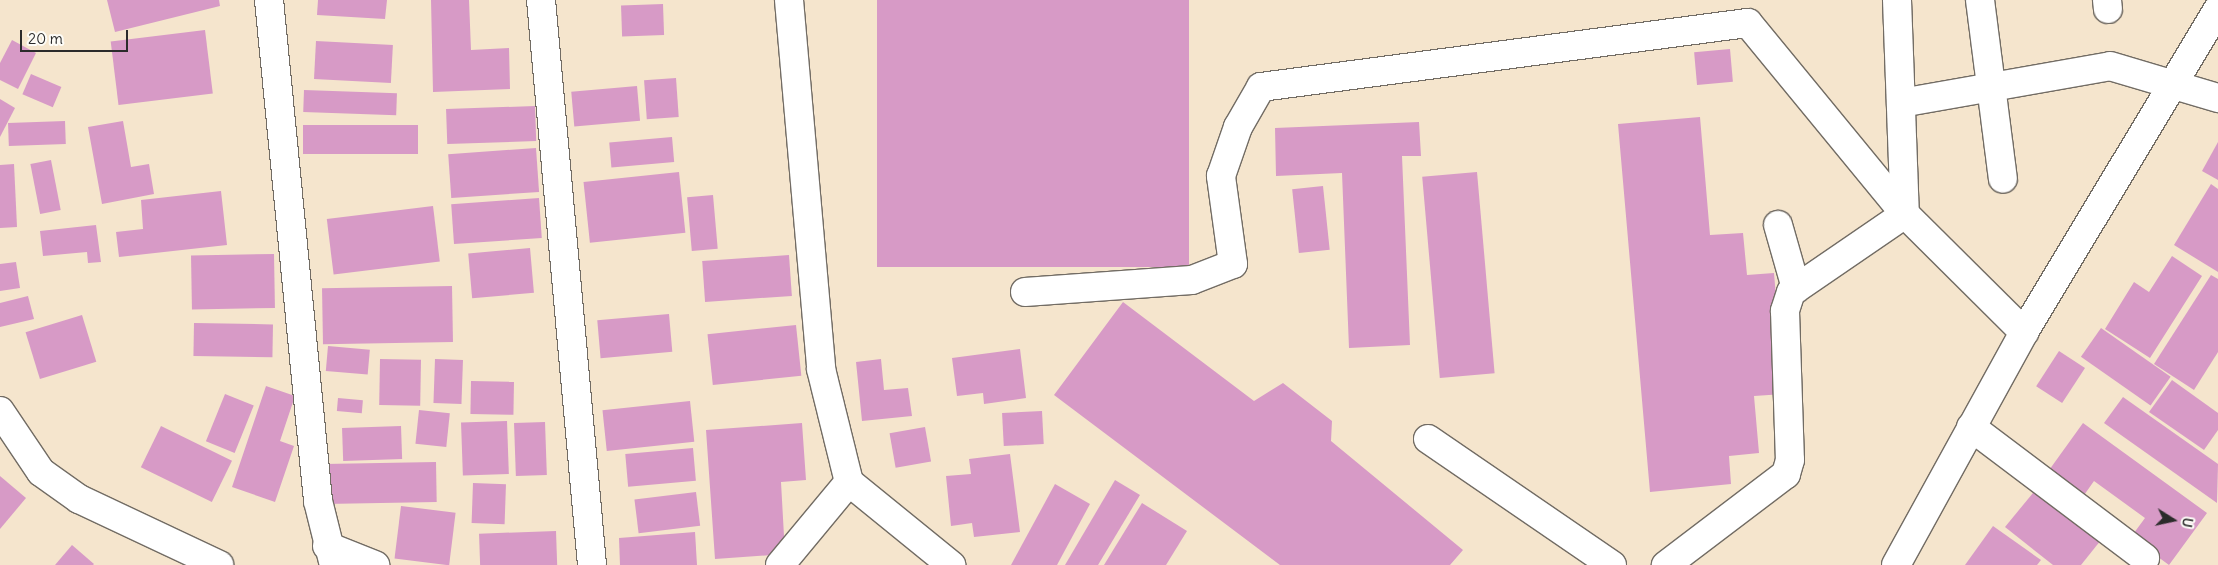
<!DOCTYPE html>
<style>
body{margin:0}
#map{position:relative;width:2218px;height:565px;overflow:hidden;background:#f5e5cd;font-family:Delius,sans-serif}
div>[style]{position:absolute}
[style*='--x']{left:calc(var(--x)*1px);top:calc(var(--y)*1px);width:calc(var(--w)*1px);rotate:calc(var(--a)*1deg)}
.building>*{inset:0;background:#d79ac6;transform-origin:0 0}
.roads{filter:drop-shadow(1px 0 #726c64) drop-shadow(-1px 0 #726c64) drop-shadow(0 1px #726c64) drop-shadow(0 -1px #726c64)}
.minor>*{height:28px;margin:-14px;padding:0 14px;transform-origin:14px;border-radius:14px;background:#fff}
.major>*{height:28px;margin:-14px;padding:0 14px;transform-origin:14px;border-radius:14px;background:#fff}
span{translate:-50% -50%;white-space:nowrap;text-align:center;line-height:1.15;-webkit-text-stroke:4px #fdfcf7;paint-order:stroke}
.north{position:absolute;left:2148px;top:495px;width:50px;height:50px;-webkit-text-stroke:4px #fdfcf7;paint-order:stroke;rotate:100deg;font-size:14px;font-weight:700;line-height:20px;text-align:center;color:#2b2b2b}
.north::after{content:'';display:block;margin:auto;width:18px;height:22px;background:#2b2b2b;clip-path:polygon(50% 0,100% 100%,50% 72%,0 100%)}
.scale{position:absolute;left:20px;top:30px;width:108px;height:22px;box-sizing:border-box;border:2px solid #2b2b2b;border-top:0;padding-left:6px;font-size:15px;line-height:18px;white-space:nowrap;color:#2b2b2b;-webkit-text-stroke:4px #fdfcf7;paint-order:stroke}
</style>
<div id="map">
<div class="building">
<i style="clip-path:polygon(107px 0,219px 0,220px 6px,115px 32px)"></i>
<i style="clip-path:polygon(318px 0,387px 0,385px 19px,317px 15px)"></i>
<i style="clip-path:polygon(431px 0,469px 0,471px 50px,509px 48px,510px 89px,433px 92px)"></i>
<i style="left:877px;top:0;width:312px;height:267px"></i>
<i style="left:663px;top:4px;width:31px;height:42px;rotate:88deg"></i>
<i style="left:205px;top:30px;width:64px;height:95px;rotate:83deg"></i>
<i style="clip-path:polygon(12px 40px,36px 53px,18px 89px,0 80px,0 63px)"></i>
<i style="left:316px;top:41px;width:77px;height:38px;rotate:3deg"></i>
<i style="left:1730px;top:49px;width:33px;height:36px;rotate:85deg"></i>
<i style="left:31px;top:74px;width:33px;height:22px;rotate:23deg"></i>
<i style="left:676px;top:78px;width:39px;height:32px;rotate:86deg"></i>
<i style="left:637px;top:86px;width:35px;height:66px;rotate:85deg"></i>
<i style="left:304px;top:90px;width:93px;height:22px;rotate:2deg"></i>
<i style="clip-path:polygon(0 99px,15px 108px,0 137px)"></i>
<i style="left:535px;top:106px;width:35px;height:89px;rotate:88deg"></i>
<i style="clip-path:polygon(1700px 117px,1710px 235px,1743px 233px,1747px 275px,1774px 273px,1784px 394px,1754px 396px,1759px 453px,1729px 456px,1731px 484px,1650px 492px,1618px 124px)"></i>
<i style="left:65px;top:121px;width:23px;height:57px;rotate:88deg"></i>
<i style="clip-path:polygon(123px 121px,131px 167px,149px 164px,154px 194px,102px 204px,88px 127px)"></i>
<i style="clip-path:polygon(1419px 122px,1421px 156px,1402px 156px,1410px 345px,1349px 348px,1342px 173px,1276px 176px,1275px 128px)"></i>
<i style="left:303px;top:125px;width:115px;height:29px"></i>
<i style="left:672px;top:137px;width:25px;height:63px;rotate:85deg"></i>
<i style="clip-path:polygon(2218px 142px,2218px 180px,2202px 171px)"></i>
<i style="left:536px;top:148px;width:44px;height:88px;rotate:86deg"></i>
<i style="left:51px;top:160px;width:51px;height:21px;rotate:79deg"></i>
<i style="clip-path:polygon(14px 164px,17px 227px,0 228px,0 165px)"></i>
<i style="left:679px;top:172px;width:61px;height:96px;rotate:84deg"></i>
<i style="left:1477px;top:172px;width:202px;height:55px;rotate:85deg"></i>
<i style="clip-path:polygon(2211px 184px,2218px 189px,2218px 272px,2174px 245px)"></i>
<i style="left:1323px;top:186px;width:64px;height:31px;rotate:84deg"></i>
<i style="clip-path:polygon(221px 191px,227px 245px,119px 257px,116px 232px,143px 229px,141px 200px)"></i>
<i style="left:713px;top:195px;width:54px;height:26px;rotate:85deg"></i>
<i style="left:539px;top:198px;width:40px;height:88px;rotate:86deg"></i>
<i style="left:433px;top:206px;width:56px;height:107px;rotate:83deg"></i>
<i style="clip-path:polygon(96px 225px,101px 262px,88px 263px,87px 252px,43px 256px,40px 231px)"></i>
<i style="left:530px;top:248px;width:45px;height:62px;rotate:85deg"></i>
<i style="left:274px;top:254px;width:54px;height:83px;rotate:89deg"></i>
<i style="left:789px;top:255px;width:41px;height:87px;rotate:86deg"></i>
<i style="clip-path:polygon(2172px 256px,2202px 276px,2150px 358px,2105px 329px,2134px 282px,2149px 292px)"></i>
<i style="clip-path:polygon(16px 262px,20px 288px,0 291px,0 264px)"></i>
<i style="clip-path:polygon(2211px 275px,2218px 279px,2218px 352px,2194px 390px,2154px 364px)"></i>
<i style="left:452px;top:286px;width:56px;height:130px;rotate:89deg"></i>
<i style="clip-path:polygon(28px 296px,34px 319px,0 327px,0 303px)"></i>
<i style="clip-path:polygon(1123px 302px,1254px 401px,1283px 383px,1332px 421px,1331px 441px,1463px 550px,1450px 565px,1280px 565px,1054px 395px)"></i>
<i style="left:669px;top:314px;width:38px;height:72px;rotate:85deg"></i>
<i style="left:82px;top:315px;width:49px;height:59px;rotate:73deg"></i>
<i style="left:194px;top:323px;width:79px;height:33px;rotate:1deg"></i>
<i style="left:796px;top:325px;width:51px;height:89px;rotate:84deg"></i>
<i style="left:2101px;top:328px;width:85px;height:35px;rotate:35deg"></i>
<i style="left:328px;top:346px;width:42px;height:25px;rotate:5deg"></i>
<i style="clip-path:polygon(1020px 349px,1026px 398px,984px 404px,983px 393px,957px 396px,952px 358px)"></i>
<i style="left:2059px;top:351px;width:31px;height:42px;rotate:33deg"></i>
<i style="left:380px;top:359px;width:41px;height:46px;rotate:1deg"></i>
<i style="left:435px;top:359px;width:28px;height:44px;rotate:2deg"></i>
<i style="clip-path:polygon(881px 359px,884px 390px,908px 388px,912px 416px,862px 421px,856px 362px)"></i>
<i style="clip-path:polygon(2172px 380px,2218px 413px,2218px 430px,2204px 450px,2149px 412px)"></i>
<i style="left:471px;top:381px;width:43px;height:33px;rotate:1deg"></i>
<i style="clip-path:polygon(266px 386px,295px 396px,280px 441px,294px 446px,275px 502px,232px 487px)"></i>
<i style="left:225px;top:394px;width:31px;height:51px;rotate:22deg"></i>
<i style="clip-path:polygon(2123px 397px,2218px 464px,2217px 503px,2104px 423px)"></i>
<i style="left:338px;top:398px;width:25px;height:13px;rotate:5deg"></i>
<i style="left:690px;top:401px;width:41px;height:88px;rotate:84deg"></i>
<i style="left:419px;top:410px;width:31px;height:34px;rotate:6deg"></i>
<i style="left:1042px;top:411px;width:33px;height:40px;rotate:87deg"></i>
<i style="left:507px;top:421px;width:53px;height:46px;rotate:88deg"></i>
<i style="left:545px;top:422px;width:53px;height:31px;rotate:88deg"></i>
<i style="clip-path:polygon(802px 423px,806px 480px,781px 482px,785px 554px,715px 559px,706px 430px)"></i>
<i style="clip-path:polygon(2083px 423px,2207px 513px,2169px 565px,2131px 537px,2145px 518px,2094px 481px,2082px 498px,2047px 473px)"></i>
<i style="left:161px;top:426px;width:79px;height:46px;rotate:26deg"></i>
<i style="left:401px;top:426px;width:33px;height:59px;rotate:88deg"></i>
<i style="left:925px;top:427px;width:35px;height:36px;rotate:80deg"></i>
<i style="left:693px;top:448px;width:33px;height:68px;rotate:85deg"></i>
<i style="clip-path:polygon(1010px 454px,1020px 532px,974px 537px,972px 523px,951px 526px,946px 476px,971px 474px,969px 459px)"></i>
<i style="left:436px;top:462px;width:40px;height:112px;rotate:89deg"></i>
<i style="clip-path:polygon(0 476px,26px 498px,0 529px)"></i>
<i style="clip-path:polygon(1115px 480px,1140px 495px,1098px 565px,1065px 565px)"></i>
<i style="left:473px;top:483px;width:33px;height:40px;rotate:2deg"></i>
<i style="clip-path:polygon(1055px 484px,1090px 504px,1057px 565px,1011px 565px)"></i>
<i style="clip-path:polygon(2037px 488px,2101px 540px,2081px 565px,2053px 565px,2005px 527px)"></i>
<i style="left:696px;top:492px;width:34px;height:62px;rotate:83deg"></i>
<i style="clip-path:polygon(1142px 503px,1187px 531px,1166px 565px,1104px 565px)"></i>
<i style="left:401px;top:506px;width:55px;height:53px;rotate:7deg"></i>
<i style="clip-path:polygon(1993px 526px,2041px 560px,2037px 565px,1965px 565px)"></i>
<i style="left:556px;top:531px;width:34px;height:77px;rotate:88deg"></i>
<i style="clip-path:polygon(695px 532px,697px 565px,620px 565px,619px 538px)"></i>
<i style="clip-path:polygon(72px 545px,94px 564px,93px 565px,55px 565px)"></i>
</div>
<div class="roads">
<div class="minor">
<i style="--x:269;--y:0;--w:503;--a:84.41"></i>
<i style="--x:318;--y:501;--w:66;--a:76"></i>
<i style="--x:541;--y:0;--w:567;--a:84.84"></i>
<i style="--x:789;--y:0;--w:370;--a:85"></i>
<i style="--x:821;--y:369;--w:116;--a:76.1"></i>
<i style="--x:849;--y:482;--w:132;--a:39.1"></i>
<i style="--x:1897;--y:0;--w:214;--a:87.9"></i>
<i style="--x:1905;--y:214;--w:168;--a:44.8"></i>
<i style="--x:1980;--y:0;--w:180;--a:82.7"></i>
<i style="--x:2107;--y:0;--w:9;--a:84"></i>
<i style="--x:1901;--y:103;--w:212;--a:-10"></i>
<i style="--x:2110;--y:66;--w:113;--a:16.5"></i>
<i style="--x:1778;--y:225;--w:66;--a:74.1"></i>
<i style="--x:1025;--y:292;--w:167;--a:-4.1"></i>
<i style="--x:1192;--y:280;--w:44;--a:-21.3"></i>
<i style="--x:1233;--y:264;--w:89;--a:-97.8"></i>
<i style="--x:1221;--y:176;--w:52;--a:-70.9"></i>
<i style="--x:1238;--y:127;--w:46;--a:-60.1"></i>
<i style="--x:1261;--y:87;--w:491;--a:-7.5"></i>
<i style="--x:1748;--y:23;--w:247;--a:50.6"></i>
<i style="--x:1905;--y:214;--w:138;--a:145.6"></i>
<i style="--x:1791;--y:292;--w:20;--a:108"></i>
<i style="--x:1785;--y:311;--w:149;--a:88.1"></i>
<i style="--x:1790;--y:460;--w:15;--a:106"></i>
<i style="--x:1786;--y:474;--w:151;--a:142.8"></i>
<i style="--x:1971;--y:427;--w:218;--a:37"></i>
<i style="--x:1428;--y:439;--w:223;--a:34.4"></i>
<i style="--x:327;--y:546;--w:52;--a:21.6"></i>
<i style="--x:780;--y:565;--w:108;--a:-50.3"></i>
</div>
<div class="major">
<i style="--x:0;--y:411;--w:73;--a:56.1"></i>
<i style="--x:41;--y:472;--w:47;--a:35.4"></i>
<i style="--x:79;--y:499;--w:155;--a:25.2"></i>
<i style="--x:1896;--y:565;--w:266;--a:-61.2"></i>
<i style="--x:2024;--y:332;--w:377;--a:-59"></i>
</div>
</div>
<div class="north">U</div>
<div class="scale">20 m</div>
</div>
